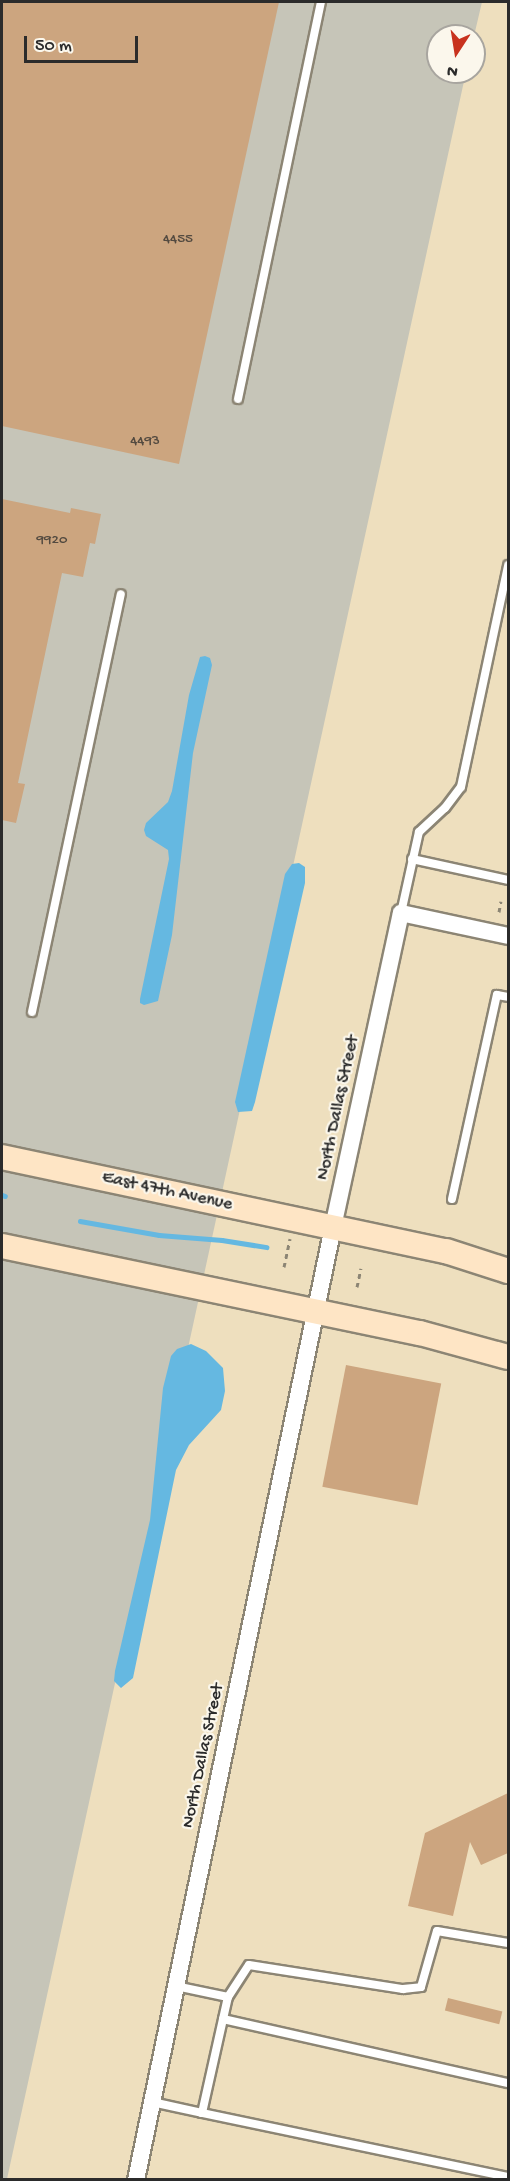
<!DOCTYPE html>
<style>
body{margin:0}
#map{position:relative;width:510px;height:2181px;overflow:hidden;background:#eedfbe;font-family:"Gochi Hand",sans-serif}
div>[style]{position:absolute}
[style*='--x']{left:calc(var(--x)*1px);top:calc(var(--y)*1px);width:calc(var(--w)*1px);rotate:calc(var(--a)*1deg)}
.industrial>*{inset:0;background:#c6c5b8}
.water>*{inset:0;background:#65b8e1}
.stream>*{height:4.5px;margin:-2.25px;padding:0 2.25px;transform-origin:2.25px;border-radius:2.25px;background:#65b8e1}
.building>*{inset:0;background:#cca57f;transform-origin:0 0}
.path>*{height:3px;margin-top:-1.5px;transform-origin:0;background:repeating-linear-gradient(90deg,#8c8574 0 4.5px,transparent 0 9px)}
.roads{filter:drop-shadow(2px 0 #8c8574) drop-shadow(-2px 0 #8c8574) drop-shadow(0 2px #8c8574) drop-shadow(0 -2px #8c8574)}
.service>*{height:8px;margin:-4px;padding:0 4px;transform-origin:4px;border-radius:4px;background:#fff}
.minor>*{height:16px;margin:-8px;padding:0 8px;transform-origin:8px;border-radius:8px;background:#fff}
.secondary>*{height:24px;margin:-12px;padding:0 12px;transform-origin:12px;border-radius:12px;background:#fee5c5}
span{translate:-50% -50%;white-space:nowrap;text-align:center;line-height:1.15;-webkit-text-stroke:4.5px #fbf7ec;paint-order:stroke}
.number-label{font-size:15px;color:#534a40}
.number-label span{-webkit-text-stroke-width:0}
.street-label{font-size:18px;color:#2b2b2b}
.frame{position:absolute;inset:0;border:3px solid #2b2b2b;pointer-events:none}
.north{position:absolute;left:426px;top:24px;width:60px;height:60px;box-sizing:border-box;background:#fbf7ec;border:2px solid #a8a59f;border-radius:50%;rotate:192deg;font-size:16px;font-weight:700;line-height:24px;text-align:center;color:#2b2b2b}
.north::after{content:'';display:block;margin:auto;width:21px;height:27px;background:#c8321e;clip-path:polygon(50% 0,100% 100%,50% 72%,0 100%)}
.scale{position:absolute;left:24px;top:36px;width:114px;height:27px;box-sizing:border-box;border:3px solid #2b2b2b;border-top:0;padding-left:8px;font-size:18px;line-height:21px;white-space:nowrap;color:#2b2b2b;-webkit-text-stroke:4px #fbf7ec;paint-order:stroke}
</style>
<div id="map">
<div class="industrial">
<i style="clip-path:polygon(2px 2px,482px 2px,474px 36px,438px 36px,438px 72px,466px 72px,7px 2179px,2px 2180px)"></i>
</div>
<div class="water">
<i style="clip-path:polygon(205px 656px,210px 658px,212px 665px,193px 753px,172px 935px,158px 1001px,144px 1005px,140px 1003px,140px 999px,169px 859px,168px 850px,146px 836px,144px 830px,146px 823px,168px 802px,172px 791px,189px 695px,200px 657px)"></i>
<i style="clip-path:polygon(299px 863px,305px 867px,305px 883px,255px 1102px,252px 1111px,238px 1112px,235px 1102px,285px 874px,292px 864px)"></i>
<i style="clip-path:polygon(191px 1344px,206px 1351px,223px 1368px,225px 1391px,221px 1410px,189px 1445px,176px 1470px,133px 1678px,121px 1688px,114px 1681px,115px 1671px,150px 1520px,163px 1388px,171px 1356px,177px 1349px)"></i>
</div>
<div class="stream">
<i style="--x:2;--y:1195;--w:3;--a:18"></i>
<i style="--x:80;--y:1221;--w:80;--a:10"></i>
<i style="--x:159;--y:1235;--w:63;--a:4.5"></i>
<i style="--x:222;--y:1240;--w:45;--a:9"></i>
</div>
<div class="building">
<i style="clip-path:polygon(2px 2px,279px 2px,179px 464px,2px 426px)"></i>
<i style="clip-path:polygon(2px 499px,70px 513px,71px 508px,101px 514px,95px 544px,90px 543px,83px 577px,62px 573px,18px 783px,25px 784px,16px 823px,2px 820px)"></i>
<i style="left:346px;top:1365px;width:97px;height:124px;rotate:11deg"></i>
<i style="clip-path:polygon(508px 1793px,508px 1853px,481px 1865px,470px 1842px,453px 1916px,408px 1906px,425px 1833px)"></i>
<i style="left:448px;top:1998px;width:56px;height:13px;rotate:14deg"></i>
</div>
<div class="path">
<i style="--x:499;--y:912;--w:11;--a:-80"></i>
<i style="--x:284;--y:1267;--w:29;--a:-78"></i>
<i style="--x:357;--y:1287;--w:19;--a:-78"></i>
</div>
<div class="roads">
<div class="service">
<i style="--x:238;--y:399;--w:406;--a:-78.2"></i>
<i style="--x:412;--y:859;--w:98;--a:12.3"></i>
<i style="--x:401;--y:913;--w:83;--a:-77.5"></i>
<i style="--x:419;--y:832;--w:35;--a:-43"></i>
<i style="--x:445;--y:808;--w:26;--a:-53"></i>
<i style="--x:461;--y:787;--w:227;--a:-78"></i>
<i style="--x:32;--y:1012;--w:427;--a:-78"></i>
<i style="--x:452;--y:1199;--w:209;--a:-77.6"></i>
<i style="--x:497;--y:995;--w:11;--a:10"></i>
<i style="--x:228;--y:1997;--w:38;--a:-57"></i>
<i style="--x:249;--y:1965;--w:156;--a:8.9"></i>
<i style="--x:403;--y:1989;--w:18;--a:-6"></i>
<i style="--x:421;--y:1987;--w:58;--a:-74.1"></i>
<i style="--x:437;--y:1931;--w:72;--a:9.6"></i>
<i style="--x:223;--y:2019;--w:292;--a:12.7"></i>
<i style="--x:152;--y:2102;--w:51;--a:12.4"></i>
<i style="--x:202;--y:2113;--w:119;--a:-77.4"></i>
<i style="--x:228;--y:1997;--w:53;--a:-168.1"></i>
<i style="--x:202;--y:2113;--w:313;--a:11.8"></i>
</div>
<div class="minor">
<i style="--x:136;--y:2180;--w:973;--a:-78.32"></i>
<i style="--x:333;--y:1227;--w:321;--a:-77.8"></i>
<i style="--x:401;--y:913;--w:109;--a:12.1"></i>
</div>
<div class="secondary">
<i style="--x:2;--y:1157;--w:454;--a:12"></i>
<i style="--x:446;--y:1251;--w:65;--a:17.9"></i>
<i style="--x:2;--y:1246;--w:427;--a:11.8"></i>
<i style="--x:420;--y:1333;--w:91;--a:15.3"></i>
</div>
</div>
<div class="number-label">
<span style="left:178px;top:240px">4455</span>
<span style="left:145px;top:442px">4493</span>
<span style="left:52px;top:541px">9920</span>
</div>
<div class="street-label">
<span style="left:339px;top:1108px;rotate:-78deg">North Dallas Street</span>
<span style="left:167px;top:1192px;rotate:12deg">East 47th Avenue</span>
<span style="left:204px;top:1756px;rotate:-78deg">North Dallas Street</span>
</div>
<div class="frame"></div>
<div class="north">N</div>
<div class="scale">50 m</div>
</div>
